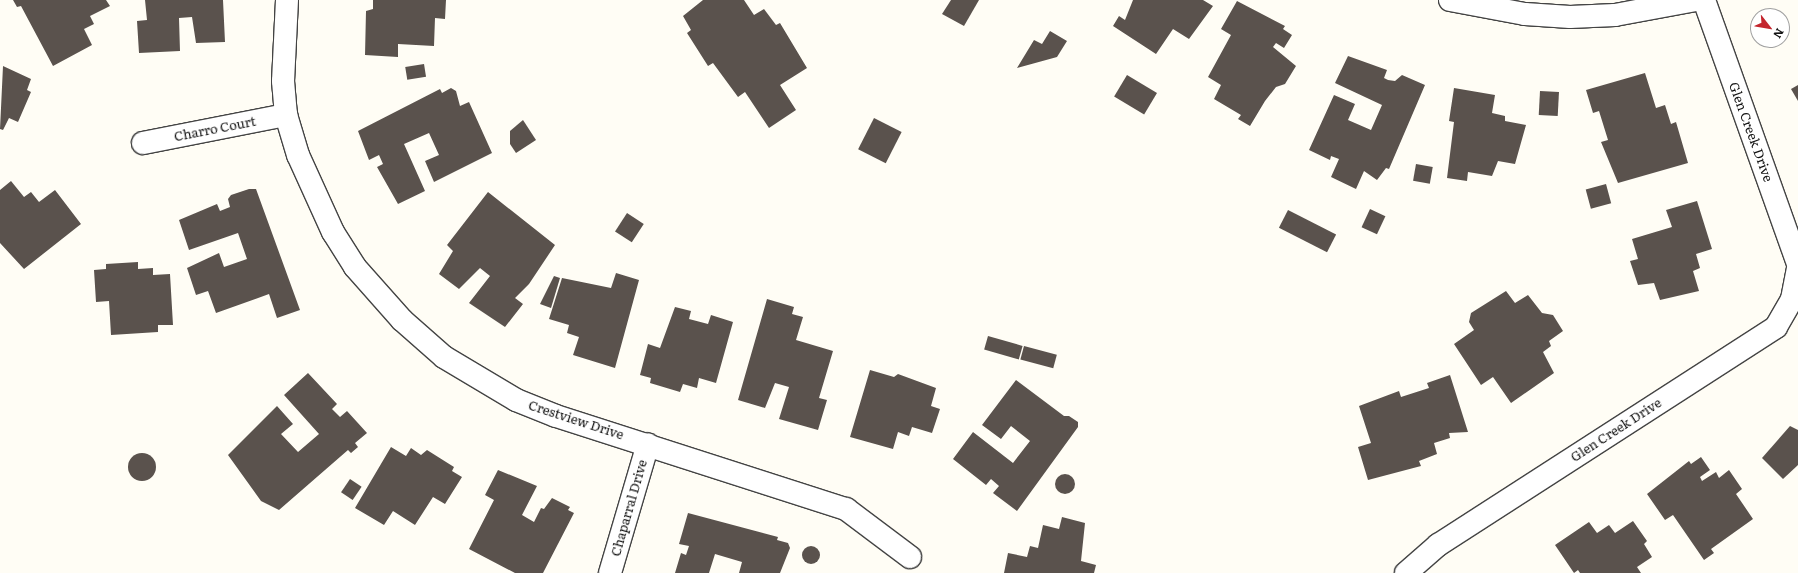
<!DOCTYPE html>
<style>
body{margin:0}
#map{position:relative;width:1798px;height:573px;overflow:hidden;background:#fffdf5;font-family:Literata,serif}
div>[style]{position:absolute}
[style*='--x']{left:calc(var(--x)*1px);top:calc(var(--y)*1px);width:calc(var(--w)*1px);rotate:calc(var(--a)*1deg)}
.building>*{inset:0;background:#5a524d;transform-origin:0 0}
.round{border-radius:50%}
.roads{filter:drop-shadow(1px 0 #444) drop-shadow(-1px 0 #444) drop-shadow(0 1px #444) drop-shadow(0 -1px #444)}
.minor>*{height:22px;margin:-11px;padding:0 11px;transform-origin:11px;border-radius:11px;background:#fff}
span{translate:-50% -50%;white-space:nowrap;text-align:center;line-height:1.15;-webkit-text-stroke:4px #fff;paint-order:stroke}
.street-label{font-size:13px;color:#111}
.north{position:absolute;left:1750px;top:8px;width:40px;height:40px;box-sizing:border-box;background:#fff;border:1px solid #a0a0a0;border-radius:50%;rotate:121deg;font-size:11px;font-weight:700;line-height:16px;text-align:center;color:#111}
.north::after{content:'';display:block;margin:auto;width:14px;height:18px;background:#c4262e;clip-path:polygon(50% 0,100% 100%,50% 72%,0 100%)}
</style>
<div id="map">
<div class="building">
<i style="clip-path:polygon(13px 0,106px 0,110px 6px,90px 16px,94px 24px,84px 29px,92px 45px,53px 66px,21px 6px,17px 7px)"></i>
<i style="clip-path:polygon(145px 0,223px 0,225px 42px,196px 43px,192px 17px,179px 18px,180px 51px,139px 53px,137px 21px,147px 20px)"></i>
<i style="clip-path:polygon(373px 0,446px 0,445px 19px,435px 18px,434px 46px,398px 44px,398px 57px,365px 55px,366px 11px,373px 9px)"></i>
<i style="clip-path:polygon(703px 0,744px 0,754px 15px,764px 9px,776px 25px,780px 23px,807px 68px,780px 85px,796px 110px,769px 128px,745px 92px,738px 97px,713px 63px,708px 66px,687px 33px,691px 30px,683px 16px)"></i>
<i style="clip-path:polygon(951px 0,979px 0,964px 26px,942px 14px)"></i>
<i style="clip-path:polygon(1133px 0,1203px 0,1213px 6px,1189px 39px,1173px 29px,1156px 54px,1113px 26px,1119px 16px,1125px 20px)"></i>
<i style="clip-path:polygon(1237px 1px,1285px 26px,1283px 29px,1292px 35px,1284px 48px,1276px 43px,1273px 47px,1296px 66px,1285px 84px,1276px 87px,1265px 101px,1250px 126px,1238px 119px,1241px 115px,1214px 99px,1221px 85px,1208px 77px,1231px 35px,1221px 29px)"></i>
<i style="clip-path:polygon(1050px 31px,1067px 41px,1057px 57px,1017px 68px,1034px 40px,1042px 44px)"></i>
<i style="clip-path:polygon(1348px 56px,1387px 70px,1384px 78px,1388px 80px,1395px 81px,1402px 75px,1425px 85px,1389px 169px,1386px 168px,1377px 180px,1364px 171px,1356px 189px,1331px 177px,1339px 159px,1331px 156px,1330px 160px,1309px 150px,1334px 95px,1355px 104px,1348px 120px,1371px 130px,1382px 105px,1335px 83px)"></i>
<i style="left:424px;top:64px;width:13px;height:19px;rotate:81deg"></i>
<i style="clip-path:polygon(3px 66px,31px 79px,27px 90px,31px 92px,18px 122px,9px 118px,3px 130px,0 129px)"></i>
<i style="clip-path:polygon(1645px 73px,1656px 108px,1665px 105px,1671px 124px,1676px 122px,1688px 163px,1618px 183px,1601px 142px,1608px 140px,1599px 111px,1593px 113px,1586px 90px)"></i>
<i style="left:1127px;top:75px;width:35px;height:25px;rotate:31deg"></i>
<i style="clip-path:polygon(1798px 85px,1798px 101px,1791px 89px)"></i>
<i style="clip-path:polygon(451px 88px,456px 91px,460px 106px,469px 102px,492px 153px,434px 182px,425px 161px,439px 155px,429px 133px,404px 144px,425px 191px,398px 204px,377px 167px,383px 164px,379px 155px,369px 160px,358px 131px,440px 89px,442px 93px)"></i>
<i style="clip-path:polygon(1454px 88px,1495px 95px,1492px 113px,1505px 116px,1505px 121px,1526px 125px,1515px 164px,1498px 161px,1492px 176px,1468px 172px,1467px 181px,1447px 178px,1454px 122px,1449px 121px)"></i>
<i style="left:1540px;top:91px;width:19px;height:24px;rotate:3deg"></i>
<i style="left:874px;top:118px;width:31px;height:35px;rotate:27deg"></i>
<i style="clip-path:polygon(523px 120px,536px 140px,516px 153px,510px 144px,510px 131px)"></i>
<i style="left:1416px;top:164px;width:17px;height:17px;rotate:10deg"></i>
<i style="clip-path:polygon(11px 181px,24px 197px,31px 192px,39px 202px,55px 190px,81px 224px,24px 269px,0 243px,0 190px)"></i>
<i style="left:1606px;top:184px;width:20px;height:21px;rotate:75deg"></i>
<i style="clip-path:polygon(249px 189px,256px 189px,300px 310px,277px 318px,269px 294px,216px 313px,208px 291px,196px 295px,187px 268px,219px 253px,224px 267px,247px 259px,238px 233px,189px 250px,179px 220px,217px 204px,220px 211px,230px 207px,228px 199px,231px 195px)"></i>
<i style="clip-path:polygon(488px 192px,555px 245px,529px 284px,515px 298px,523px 304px,505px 327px,469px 303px,490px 276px,480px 268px,459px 289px,439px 274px,453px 251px,447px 245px)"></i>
<i style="clip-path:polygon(1697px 201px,1712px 249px,1696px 254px,1700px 268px,1693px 271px,1699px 291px,1660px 300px,1654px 283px,1638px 285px,1630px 261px,1638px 259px,1632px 239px,1672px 227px,1666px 210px)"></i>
<i style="left:1370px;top:209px;width:17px;height:20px;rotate:25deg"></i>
<i style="left:1288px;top:210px;width:54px;height:20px;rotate:27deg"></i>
<i style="left:627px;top:213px;width:20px;height:22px;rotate:33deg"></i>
<i style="clip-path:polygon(138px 262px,138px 269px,153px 268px,153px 275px,170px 274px,173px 325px,158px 325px,158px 332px,111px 335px,109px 301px,96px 302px,94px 270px,106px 269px,106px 264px)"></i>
<i style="clip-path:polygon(616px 273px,639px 280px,615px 368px,573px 355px,579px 337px,567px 333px,569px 325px,549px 319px,562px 278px,611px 288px)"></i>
<i style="clip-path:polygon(554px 276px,560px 278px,551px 308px,540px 304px)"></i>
<i style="clip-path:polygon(1506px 291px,1515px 303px,1528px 295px,1542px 313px,1553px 315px,1563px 331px,1549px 341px,1551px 346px,1543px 352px,1554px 373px,1511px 403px,1493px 377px,1481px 385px,1454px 344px,1474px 330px,1469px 322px,1471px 313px)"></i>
<i style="clip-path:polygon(767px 299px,794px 307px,792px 314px,803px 317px,796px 340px,833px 351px,819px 398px,827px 400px,818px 430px,779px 419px,789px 387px,775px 383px,765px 408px,738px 400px)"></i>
<i style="clip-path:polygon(675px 307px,691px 311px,689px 319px,708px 324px,711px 315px,733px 322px,716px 383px,699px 378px,697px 388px,683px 384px,680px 392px,650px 383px,651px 378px,640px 375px,648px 344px,660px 348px)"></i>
<i style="left:988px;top:336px;width:36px;height:14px;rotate:16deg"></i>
<i style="left:1024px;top:346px;width:34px;height:14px;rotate:15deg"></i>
<i style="clip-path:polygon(870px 370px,894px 377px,898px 374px,936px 388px,931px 406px,940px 409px,932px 433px,912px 427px,909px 436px,898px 432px,893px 449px,850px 437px)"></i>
<i style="clip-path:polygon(308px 373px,337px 404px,332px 409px,340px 417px,347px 411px,367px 433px,355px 443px,358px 447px,351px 453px,348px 450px,279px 510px,261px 501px,228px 455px,277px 406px,293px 424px,281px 434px,298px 452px,319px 434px,284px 395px)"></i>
<i style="clip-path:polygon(1450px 375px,1468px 432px,1449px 433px,1450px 438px,1434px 443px,1437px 454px,1419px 461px,1421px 466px,1368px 480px,1358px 447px,1371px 443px,1359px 406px,1399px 391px,1401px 397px,1429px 388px,1427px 383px)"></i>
<i style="clip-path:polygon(1016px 380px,1064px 416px,1069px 416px,1078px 422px,1078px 427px,1017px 511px,993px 493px,999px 486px,991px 479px,986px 485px,953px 459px,973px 432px,1013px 463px,1030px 441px,1011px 426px,1001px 439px,982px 425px)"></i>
<i style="clip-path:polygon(1790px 426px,1798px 430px,1798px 465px,1783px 479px,1762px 458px)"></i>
<i style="clip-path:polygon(391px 447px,406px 456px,411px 448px,421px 455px,427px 450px,454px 467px,452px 471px,462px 477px,445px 504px,433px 497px,415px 525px,393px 511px,384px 525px,355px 508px)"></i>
<i class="round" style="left:128px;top:453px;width:28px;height:28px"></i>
<i style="clip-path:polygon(1701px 457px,1710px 470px,1700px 477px,1702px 481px,1716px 472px,1719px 478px,1729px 470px,1742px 489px,1736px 494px,1753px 519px,1711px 549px,1714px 553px,1704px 560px,1673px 515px,1665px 520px,1647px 494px,1689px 461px,1691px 464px)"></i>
<i style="clip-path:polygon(498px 470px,537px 486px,522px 515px,534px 522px,541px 508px,544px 509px,552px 498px,570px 507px,568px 510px,574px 513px,543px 573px,515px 573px,469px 549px,494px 500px,485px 495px)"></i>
<i class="round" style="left:1055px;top:474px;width:20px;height:20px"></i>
<i style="left:350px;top:479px;width:14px;height:16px;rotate:34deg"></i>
<i style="clip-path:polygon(688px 513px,778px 537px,777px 540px,788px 543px,790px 548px,780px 573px,739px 573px,742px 562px,715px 554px,709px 573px,675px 573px,681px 553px,686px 555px,689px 546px,679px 544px)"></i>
<i style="clip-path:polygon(1062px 517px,1085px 523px,1081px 561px,1096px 565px,1094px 573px,1004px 573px,1008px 553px,1027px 557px,1030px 546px,1038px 548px,1043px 525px,1059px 529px)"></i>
<i style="clip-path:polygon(1633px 521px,1647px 541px,1644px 544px,1652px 557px,1637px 567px,1641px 573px,1580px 573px,1578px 570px,1574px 573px,1555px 545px,1589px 522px,1597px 533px,1609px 525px,1615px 533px)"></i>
<i class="round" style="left:802px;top:546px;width:18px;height:18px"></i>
</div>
<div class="roads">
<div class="minor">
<i style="--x:287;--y:0;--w:81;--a:92.8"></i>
<i style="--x:283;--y:81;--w:34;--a:85"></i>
<i style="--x:286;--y:115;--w:42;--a:73.3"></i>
<i style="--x:298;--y:155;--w:85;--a:65.6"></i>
<i style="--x:333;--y:232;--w:41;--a:57.8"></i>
<i style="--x:355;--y:267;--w:71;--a:48.4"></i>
<i style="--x:402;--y:320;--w:56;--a:41.4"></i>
<i style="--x:444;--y:357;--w:84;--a:30.8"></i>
<i style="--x:516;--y:400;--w:43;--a:21.8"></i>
<i style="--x:556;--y:416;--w:305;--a:17.8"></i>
<i style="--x:846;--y:509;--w:80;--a:36.9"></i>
<i style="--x:1450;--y:0;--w:76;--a:10.6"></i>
<i style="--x:1525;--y:14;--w:45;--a:3.8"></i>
<i style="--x:1570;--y:17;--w:45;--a:-2.5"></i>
<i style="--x:1615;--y:15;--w:81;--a:-10.6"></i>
<i style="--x:1704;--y:0;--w:280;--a:70.4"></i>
<i style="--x:143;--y:143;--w:146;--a:-11.1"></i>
<i style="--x:610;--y:573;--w:134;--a:-73.6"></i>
<i style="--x:1406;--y:573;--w:43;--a:-41.2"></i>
<i style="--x:1438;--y:545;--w:402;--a:-32.8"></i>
<i style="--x:1776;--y:327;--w:32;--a:-60"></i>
<i style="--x:1792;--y:299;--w:33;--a:-79"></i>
</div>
</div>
<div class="street-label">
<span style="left:215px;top:129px;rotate:-11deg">Charro Court</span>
<span style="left:1751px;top:132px;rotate:70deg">Glen Creek Drive</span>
<span style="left:576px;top:420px;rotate:18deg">Crestview Drive</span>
<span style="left:1616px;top:430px;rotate:-33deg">Glen Creek Drive</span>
<span style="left:629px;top:508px;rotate:-74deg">Chaparral Drive</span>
</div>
<div class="north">N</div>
</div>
